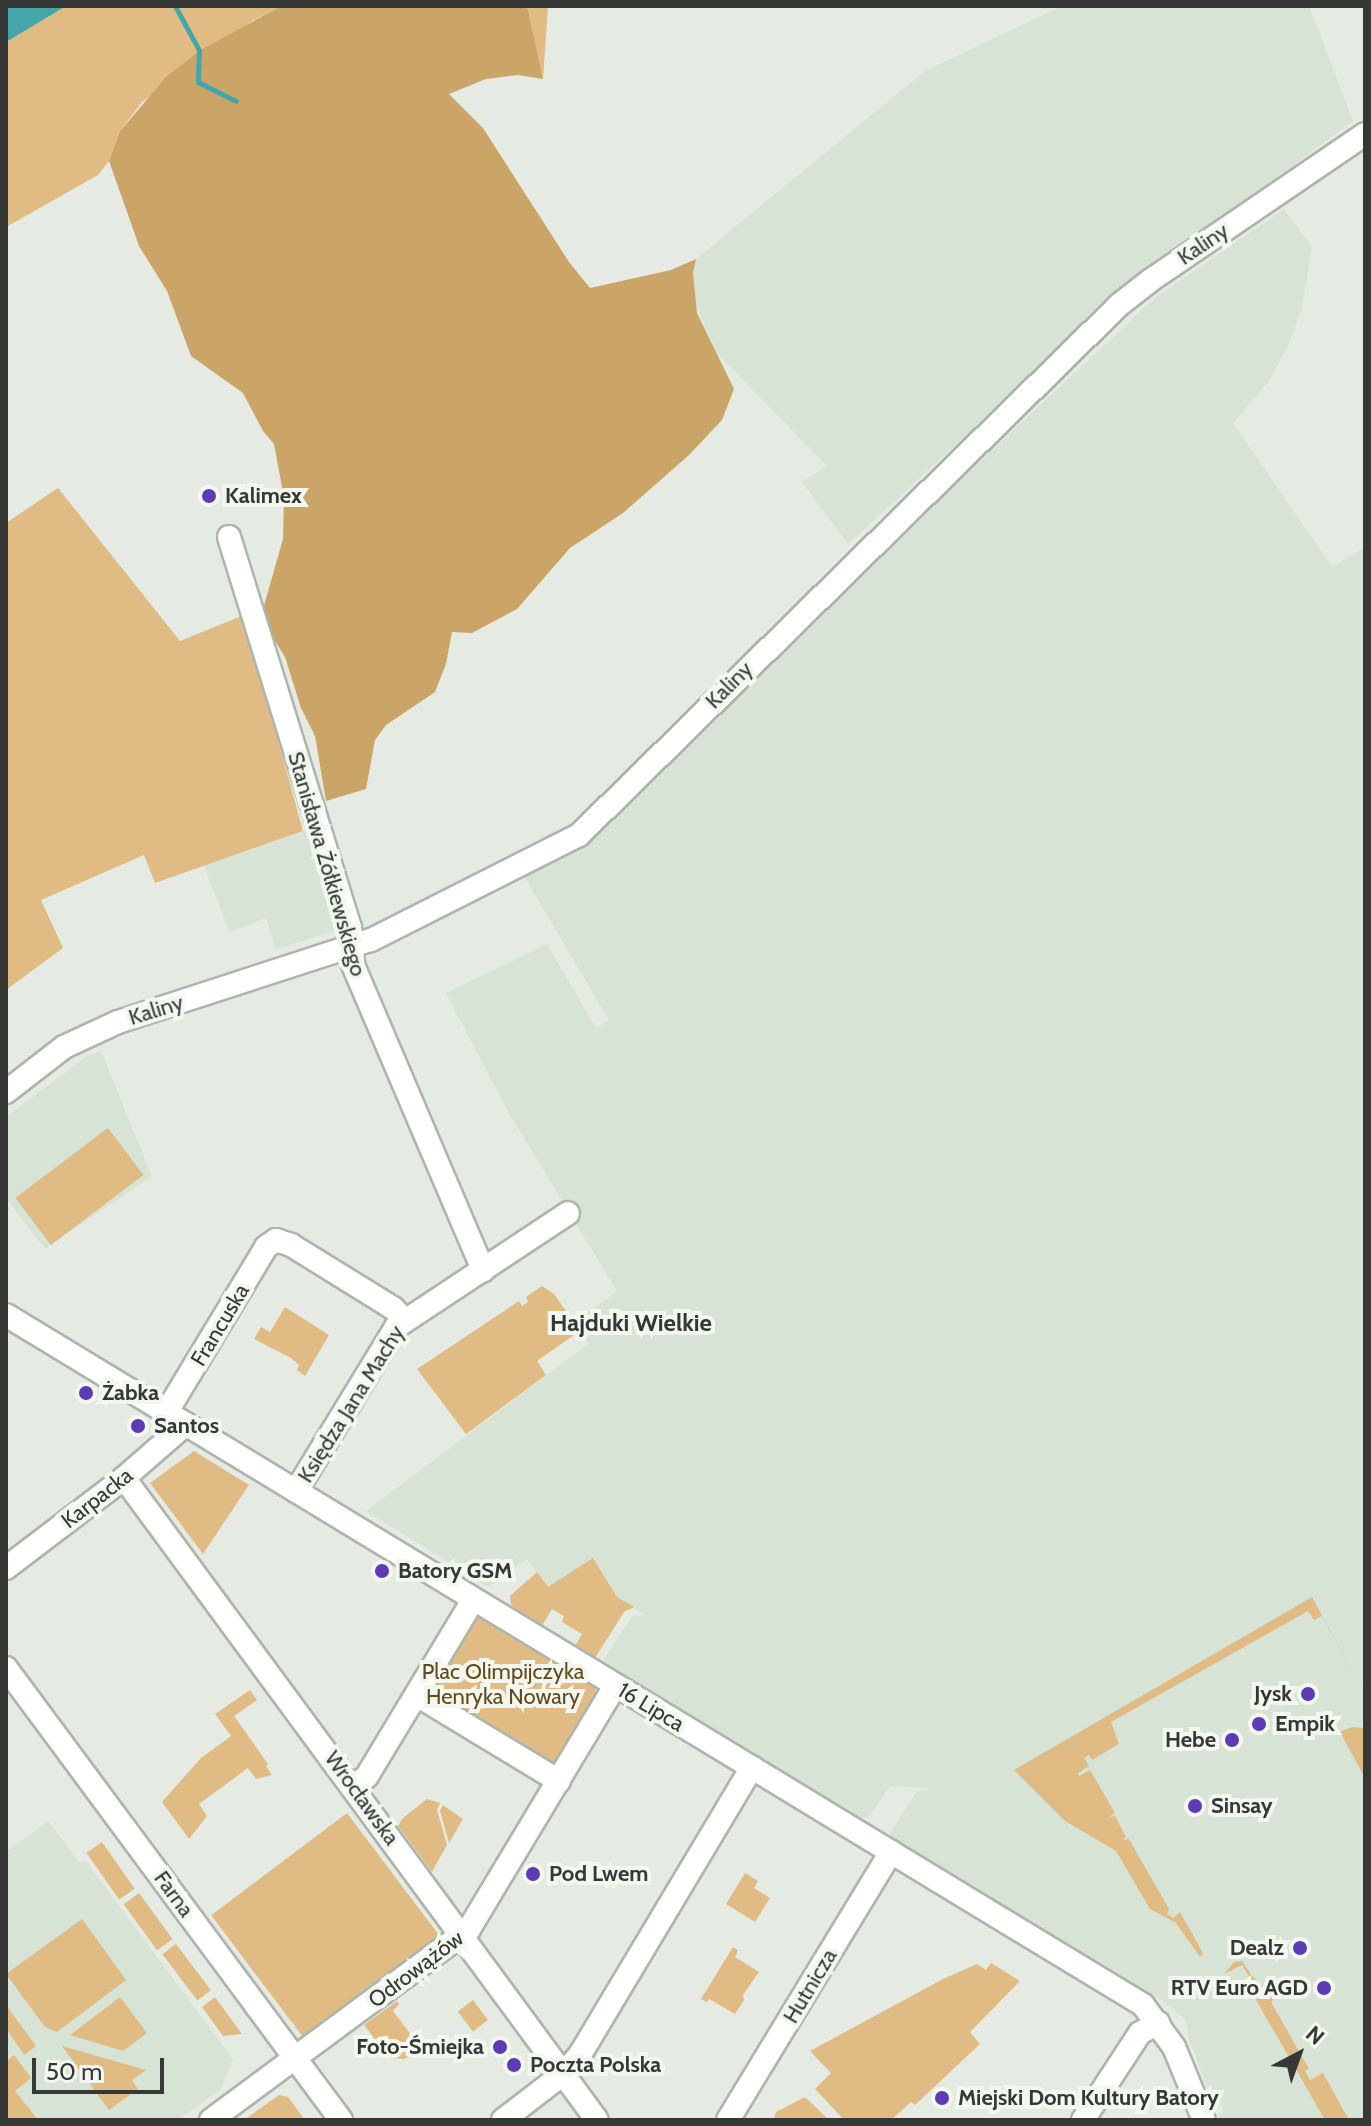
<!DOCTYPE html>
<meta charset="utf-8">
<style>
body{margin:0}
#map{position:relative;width:1371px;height:2126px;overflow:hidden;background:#e5ebe3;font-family:Cabin,sans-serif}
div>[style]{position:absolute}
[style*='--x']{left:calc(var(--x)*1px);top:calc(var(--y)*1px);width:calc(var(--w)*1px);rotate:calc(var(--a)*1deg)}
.built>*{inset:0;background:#d7e3d4}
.green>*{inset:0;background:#e0bc84;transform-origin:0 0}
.forest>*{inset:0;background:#cba568}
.water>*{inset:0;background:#45a6aa}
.stream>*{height:5px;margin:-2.5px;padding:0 2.5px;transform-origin:2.5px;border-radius:2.5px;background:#45a6aa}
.roads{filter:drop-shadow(2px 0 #afb5ad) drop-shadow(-2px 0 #afb5ad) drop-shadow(0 2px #afb5ad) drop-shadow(0 -2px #afb5ad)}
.minor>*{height:22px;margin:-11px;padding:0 11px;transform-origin:11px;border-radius:11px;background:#fff}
.dots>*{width:22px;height:22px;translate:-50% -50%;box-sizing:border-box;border:4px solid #f2f8f0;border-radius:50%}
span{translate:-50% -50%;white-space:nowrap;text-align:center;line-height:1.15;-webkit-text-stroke:8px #f2f8f0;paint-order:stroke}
.street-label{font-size:22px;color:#363835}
.poi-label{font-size:22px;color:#363835;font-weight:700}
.left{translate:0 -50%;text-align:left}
.right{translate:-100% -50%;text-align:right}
.park-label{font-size:22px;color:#64491b}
.neighbourhood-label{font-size:24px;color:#363835;font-weight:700}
.frame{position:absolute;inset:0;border:8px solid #363835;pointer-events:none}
.north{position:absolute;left:1259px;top:2014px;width:80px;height:80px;-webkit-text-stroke:6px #f2f8f0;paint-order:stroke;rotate:41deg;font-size:22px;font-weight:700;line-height:32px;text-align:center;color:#363835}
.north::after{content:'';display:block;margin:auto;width:28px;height:36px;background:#363835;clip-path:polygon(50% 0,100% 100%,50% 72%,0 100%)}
.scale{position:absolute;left:32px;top:2058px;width:132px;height:36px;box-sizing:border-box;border:4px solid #363835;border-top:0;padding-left:10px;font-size:24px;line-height:28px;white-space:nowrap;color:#363835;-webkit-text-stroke:6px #f2f8f0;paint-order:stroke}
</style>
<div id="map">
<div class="built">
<i style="clip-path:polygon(1062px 6px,1309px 6px,1353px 121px,1118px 295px,848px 544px,802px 482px,827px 466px,717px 353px,696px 306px,693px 273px,696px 259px,925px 71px)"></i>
<i style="clip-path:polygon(1284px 209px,1312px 247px,1302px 308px,1288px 346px,1270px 380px,1233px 423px,1332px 567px,1365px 547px,1365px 2120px,1220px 2120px,1218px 2114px,1223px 2111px,1217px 2097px,1212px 2099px,1189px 2040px,1186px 2020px,1163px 2001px,886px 1840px,916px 1792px,934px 1788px,890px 1786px,869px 1817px,860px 1818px,602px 1662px,633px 1615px,646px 1616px,617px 1597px,593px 1558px,548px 1588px,527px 1559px,488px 1587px,366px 1511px,588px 1344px,575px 1322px,617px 1291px,507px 1110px,446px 993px,547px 944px,596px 1028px,609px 1020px,522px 873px,796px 633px,1155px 298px)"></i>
<i style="clip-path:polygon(311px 829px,341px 929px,276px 949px,266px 918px,230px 932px,204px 866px)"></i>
<i style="clip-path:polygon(101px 1051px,152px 1176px,45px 1249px,6px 1198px,6px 1117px,87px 1056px)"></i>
<i style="clip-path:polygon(48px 1821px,80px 1863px,85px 1860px,233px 2059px,221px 2089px,178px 2120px,6px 2120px,6px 1852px)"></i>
</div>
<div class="green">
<i style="clip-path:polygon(6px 6px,281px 6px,252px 21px,142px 102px,120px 131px,109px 161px,98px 175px,6px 227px)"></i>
<i style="clip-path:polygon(527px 6px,548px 6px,543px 79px,538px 60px)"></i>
<i style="clip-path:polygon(58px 488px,180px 641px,244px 615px,303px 831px,155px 883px,144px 855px,41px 900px,63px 948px,6px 990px,6px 523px)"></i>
<i style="left:108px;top:1128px;width:59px;height:116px;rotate:53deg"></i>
<i style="clip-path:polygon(542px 1286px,554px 1294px,580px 1331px,537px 1361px,546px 1375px,466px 1434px,417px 1369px,519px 1301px,522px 1306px,528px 1302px,526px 1297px)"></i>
<i style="clip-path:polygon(285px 1307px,329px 1335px,305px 1376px,297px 1370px,299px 1365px,291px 1358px,254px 1339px,261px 1327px,270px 1332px)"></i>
<i style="clip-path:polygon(194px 1451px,249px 1485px,203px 1554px,150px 1483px)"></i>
<i style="clip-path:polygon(593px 1558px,617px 1597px,634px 1607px,624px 1612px,595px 1658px,575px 1646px,582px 1634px,562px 1622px,564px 1616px,552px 1609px,542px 1626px,511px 1605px,510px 1596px,537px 1572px,548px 1587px)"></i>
<i style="clip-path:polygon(1312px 1597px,1365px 1694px,1322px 1616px,1314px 1620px,1308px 1611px,1111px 1722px,1119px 1744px,1092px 1760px,1089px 1755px,1084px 1758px,1089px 1766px,1078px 1773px,1079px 1776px,1090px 1770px,1115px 1813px,1109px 1817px,1115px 1816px,1126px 1837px,1122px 1840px,1129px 1839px,1169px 1909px,1167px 1914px,1173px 1918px,1180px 1912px,1203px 1953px,1200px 1957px,1176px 1923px,1150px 1909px,1116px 1851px,1065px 1821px,1014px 1770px)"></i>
<i style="clip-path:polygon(479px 1617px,596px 1687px,595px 1698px,554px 1764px,432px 1692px,474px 1618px)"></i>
<i style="clip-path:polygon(250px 1690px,257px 1700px,234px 1716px,268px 1764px,266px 1766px,272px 1775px,256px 1779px,248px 1768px,199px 1804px,207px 1816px,189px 1839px,162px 1802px,201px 1758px,231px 1736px,215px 1714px)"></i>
<i style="clip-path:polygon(1352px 1727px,1365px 1728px,1365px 1778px,1340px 1732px)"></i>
<i style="clip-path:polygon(427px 1799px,440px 1803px,437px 1810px,447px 1845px,432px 1872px,398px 1826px,403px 1818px)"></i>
<i style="clip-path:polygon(443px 1805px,463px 1819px,449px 1843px,440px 1811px)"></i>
<i style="left:347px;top:1813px;width:158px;height:170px;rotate:53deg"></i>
<i style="left:102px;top:1842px;width:57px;height:19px;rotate:55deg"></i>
<i style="clip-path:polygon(745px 1873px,758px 1881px,754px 1888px,770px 1898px,755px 1922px,726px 1904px)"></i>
<i style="left:139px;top:1893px;width:57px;height:19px;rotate:54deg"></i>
<i style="clip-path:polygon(82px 1919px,126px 1980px,57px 2032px,45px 2027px,6px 1974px)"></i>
<i style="left:176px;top:1944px;width:58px;height:17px;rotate:53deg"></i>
<i style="clip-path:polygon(733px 1947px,738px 1950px,735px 1957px,759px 1972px,743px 1995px,744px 2000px,735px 2014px,709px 1999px,707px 2002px,701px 1999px)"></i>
<i style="clip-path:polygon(1242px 1961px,1252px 1976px,1276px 1997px,1271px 2002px,1309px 2069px,1305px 2071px,1310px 2080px,1323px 2073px,1349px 2120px,1325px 2120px,1255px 1998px,1259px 1994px,1242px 1965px,1224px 1974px,1234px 1962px)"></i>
<i style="clip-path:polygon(991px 1963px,1020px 1981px,970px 2032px,980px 2044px,915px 2105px,911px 2102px,891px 2120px,844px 2120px,815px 2089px,831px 2073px,810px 2051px,943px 1979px,977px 1964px,986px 1970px)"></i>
<i style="clip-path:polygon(120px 1997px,147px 2033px,123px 2051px,70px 2035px)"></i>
<i style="clip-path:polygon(215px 1997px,242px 2034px,223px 2036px,202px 2007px)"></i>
<i style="left:473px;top:2000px;width:25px;height:19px;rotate:53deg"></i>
<i style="clip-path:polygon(397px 2001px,399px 2004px,393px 2011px,412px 2036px,424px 2037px,425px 2042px,405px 2059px,389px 2058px,364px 2025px)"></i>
<i style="clip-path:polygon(6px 2005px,36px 2046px,24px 2055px,6px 2028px)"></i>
<i style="clip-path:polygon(62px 2046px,146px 2070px,132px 2080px,138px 2089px,109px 2110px)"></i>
<i style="clip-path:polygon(14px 2055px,31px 2078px,15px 2091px,38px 2120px,6px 2120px,6px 2062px)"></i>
<i style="clip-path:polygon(279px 2095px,288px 2097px,305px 2120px,244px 2120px)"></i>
<i style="clip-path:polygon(805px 2097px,829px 2120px,774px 2119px,776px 2112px)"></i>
</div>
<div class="forest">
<i style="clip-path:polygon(281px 6px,527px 6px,543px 79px,518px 75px,486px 79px,449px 94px,483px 128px,569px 262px,590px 288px,671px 270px,696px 259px,693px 273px,697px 313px,734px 389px,722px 420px,689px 455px,623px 513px,570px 548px,517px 609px,472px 633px,452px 632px,446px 664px,435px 692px,386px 725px,375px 740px,366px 789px,326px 801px,315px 736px,301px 708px,285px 657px,267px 628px,263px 609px,283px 539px,284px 498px,274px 444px,263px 431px,243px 393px,191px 356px,167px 291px,139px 246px,109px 161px,120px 131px,167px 76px,201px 50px)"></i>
</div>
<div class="water">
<i style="clip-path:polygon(6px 6px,66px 6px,6px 42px)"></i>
</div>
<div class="stream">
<i style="--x:175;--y:6;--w:50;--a:61.4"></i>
<i style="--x:199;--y:50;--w:32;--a:92"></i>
<i style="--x:198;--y:82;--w:42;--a:26.6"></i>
</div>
<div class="roads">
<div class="minor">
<i style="--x:229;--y:537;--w:408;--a:72.8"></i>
<i style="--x:350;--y:927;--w:38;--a:85"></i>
<i style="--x:353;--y:965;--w:332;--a:66.9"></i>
<i style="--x:6;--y:1092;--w:73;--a:-37.8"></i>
<i style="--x:64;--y:1047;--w:60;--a:-24.8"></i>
<i style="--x:118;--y:1022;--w:266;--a:-18"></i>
<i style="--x:371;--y:940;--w:233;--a:-26.8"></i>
<i style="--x:579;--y:835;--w:757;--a:-44.46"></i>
<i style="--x:1119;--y:305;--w:41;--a:-38"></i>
<i style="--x:1151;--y:280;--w:259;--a:-34.3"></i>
<i style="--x:6;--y:1315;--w:1330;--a:31.25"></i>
<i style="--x:1143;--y:2005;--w:52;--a:53.6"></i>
<i style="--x:1174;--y:2047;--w:79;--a:67.7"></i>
<i style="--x:166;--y:1413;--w:194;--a:-58.9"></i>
<i style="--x:266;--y:1247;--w:12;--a:-35"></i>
<i style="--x:276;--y:1240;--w:16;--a:18"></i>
<i style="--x:291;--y:1245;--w:120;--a:31.7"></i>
<i style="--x:393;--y:1308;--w:16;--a:45"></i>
<i style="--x:124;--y:1478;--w:797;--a:53.62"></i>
<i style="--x:296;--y:1491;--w:192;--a:-58.6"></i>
<i style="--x:396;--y:1327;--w:206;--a:-33.5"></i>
<i style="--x:6;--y:1568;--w:148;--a:-37.3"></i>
<i style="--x:124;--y:1478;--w:82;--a:-41.1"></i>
<i style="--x:6;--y:1668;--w:563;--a:53.46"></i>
<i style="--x:417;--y:1695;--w:166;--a:31.2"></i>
<i style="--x:354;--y:1787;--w:17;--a:-40"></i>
<i style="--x:367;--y:1776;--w:205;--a:-58.9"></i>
<i style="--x:211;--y:2120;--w:321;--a:-36.5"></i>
<i style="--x:469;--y:1929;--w:283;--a:-59"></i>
<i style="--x:503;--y:2120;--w:76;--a:-37.5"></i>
<i style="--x:563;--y:2074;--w:28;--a:-49"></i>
<i style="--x:581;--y:2053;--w:333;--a:-59.1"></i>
<i style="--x:728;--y:2120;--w:314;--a:-58.7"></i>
<i style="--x:1083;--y:2120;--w:104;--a:-56.8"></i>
<i style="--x:1140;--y:2033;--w:21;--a:-29"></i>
</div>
</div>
<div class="dots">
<i style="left:209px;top:496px;background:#5c3bb4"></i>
<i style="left:86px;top:1393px;background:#5c3bb4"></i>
<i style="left:138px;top:1426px;background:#5c3bb4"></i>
<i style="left:382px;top:1571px;background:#5c3bb4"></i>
<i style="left:1308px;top:1694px;background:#5c3bb4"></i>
<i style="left:1259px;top:1724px;background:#5c3bb4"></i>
<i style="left:1232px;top:1740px;background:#5c3bb4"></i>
<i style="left:1195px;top:1806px;background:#5c3bb4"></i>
<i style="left:533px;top:1874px;background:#5c3bb4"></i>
<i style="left:1300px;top:1948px;background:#5c3bb4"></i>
<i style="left:1324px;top:1988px;background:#5c3bb4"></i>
<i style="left:500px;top:2047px;background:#5c3bb4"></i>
<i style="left:514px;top:2065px;background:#5c3bb4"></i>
<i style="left:942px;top:2098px;background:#5c3bb4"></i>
</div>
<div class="street-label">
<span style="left:1203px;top:244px;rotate:-34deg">Kaliny</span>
<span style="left:729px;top:685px;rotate:-45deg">Kaliny</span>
<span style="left:327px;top:864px;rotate:74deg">Stanisława Żółkiewskiego</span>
<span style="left:156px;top:1010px;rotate:-17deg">Kaliny</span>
<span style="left:220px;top:1325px;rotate:-59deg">Francuska</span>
<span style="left:351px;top:1404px;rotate:-58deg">Księdza Jana Machy</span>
<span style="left:97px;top:1498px;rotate:-38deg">Karpacka</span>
<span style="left:651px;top:1707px;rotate:31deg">16 Lipca</span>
<span style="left:362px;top:1798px;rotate:54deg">Wrocławska</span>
<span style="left:174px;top:1894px;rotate:54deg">Farna</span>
<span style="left:416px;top:1969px;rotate:-37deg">Odrowążów</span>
<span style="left:810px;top:1986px;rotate:-59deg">Hutnicza</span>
</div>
<div class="poi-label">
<span class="left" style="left:225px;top:496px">Kalimex</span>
<span class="left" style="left:102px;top:1393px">Żabka</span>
<span class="left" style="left:154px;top:1426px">Santos</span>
<span class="left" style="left:398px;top:1571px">Batory GSM</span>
<span class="right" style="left:1292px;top:1694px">Jysk</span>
<span class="left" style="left:1275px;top:1724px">Empik</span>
<span class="right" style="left:1216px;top:1740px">Hebe</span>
<span class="left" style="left:1211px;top:1806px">Sinsay</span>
<span class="left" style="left:549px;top:1874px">Pod Lwem</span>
<span class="right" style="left:1284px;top:1948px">Dealz</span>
<span class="right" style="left:1308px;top:1988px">RTV Euro AGD</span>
<span class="right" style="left:484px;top:2047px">Foto-Śmiejka</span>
<span class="left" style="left:530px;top:2065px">Poczta Polska</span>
<span class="left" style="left:958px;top:2098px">Miejski Dom Kultury Batory</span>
</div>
<div class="park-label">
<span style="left:503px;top:1684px">Plac Olimpijczyka<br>Henryka Nowary</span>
</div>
<div class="neighbourhood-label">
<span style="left:631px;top:1323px">Hajduki Wielkie</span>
</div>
<div class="frame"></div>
<div class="north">N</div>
<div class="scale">50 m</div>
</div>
